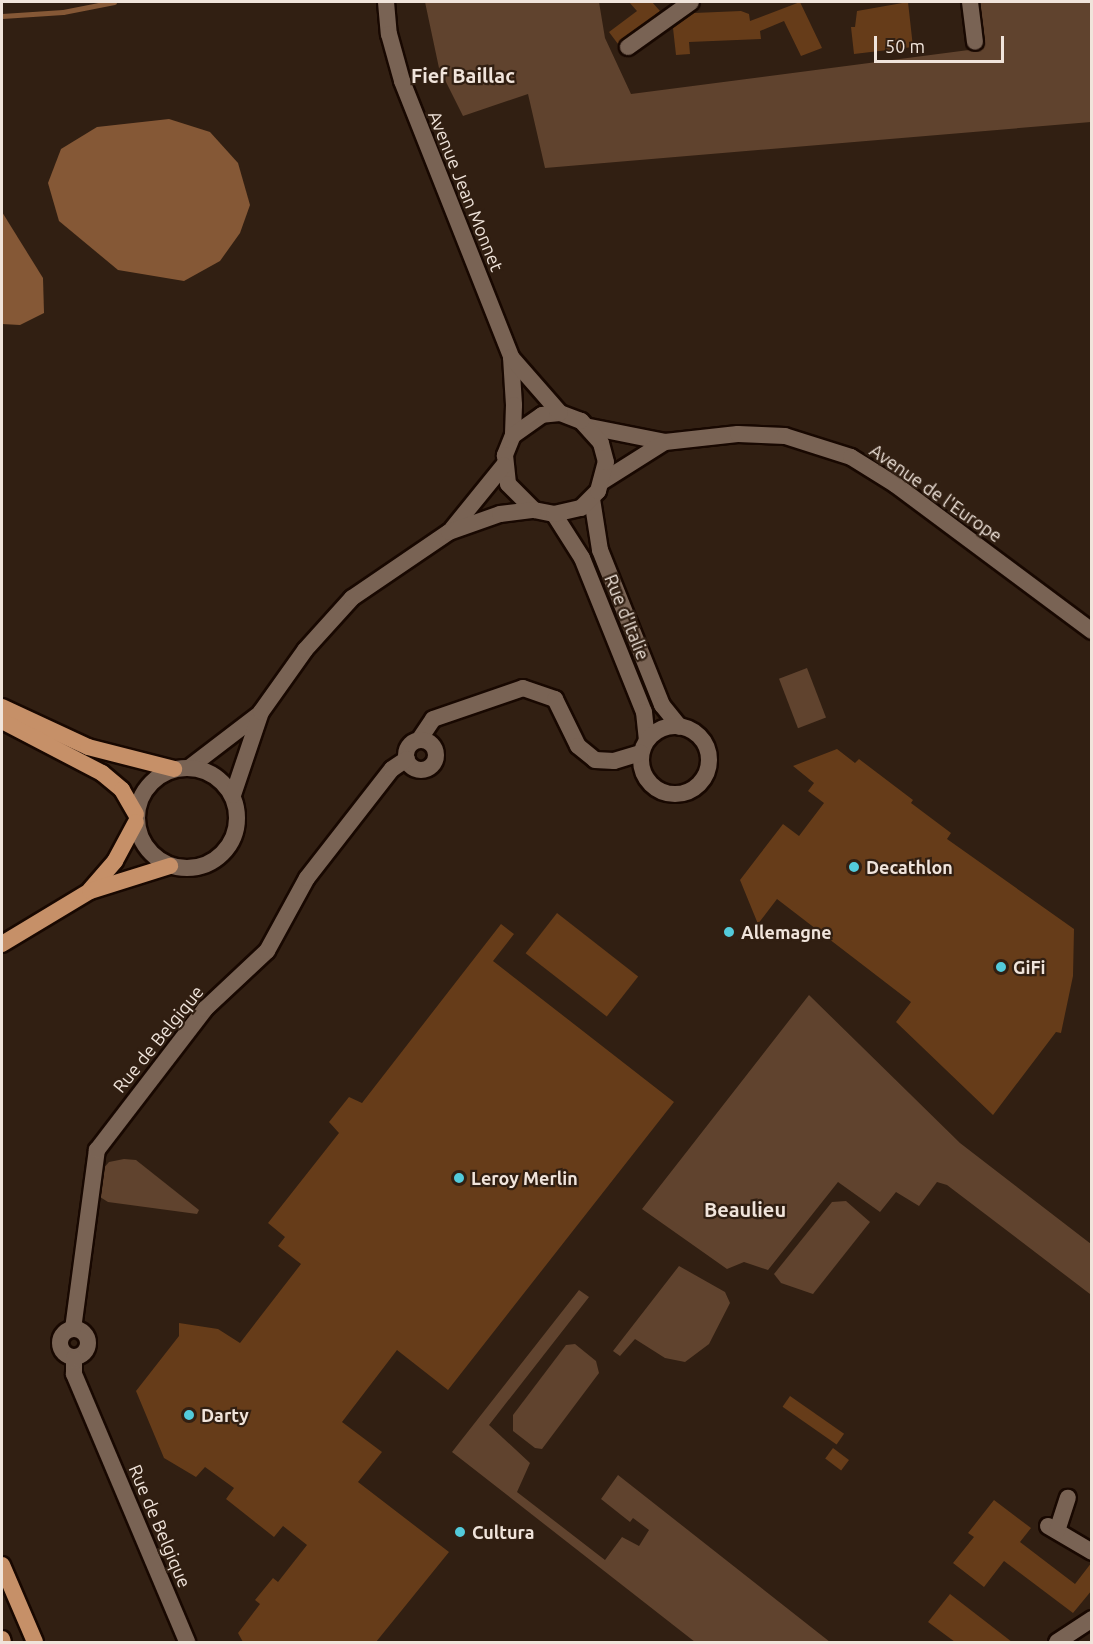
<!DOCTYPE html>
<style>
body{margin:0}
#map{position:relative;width:1093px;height:1644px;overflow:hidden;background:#311f12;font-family:Ubuntu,sans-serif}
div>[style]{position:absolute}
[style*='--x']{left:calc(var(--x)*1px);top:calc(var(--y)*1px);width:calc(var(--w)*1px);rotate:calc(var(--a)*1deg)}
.green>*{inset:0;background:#60432e;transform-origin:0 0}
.water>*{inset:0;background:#855836}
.stream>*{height:5px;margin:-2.5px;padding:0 2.5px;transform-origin:2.5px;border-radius:2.5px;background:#855836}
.building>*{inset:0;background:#663c19;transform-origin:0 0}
.roads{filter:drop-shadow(2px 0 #180801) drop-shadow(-2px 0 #180801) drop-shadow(0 2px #180801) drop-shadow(0 -2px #180801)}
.minor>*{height:16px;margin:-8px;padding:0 8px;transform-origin:8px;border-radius:8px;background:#796354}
.tertiary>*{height:16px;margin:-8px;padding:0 8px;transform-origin:8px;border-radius:8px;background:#796354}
.tertiary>.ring{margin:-8px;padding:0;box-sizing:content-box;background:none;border:16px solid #796354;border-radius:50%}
.secondary>*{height:16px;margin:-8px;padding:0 8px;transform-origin:8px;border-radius:8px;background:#796354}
.secondary>.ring{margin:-8px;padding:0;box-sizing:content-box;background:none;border:16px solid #796354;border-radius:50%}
.trunk>*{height:16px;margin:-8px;padding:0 8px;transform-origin:8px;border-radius:8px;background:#c69068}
.dots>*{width:16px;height:16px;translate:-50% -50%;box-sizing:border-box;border:3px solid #311f12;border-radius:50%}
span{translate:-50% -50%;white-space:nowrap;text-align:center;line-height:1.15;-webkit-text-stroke:4.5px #311f12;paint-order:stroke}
.street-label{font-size:18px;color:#f0e4db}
.poi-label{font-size:18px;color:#f0e4db;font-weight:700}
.left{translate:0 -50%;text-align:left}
.neighbourhood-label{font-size:20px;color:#f0e4db;font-weight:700}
.frame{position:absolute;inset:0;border:3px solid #f0e4db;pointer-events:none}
.scale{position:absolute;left:874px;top:36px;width:130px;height:27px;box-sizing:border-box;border:3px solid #f0e4db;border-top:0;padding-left:8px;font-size:18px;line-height:21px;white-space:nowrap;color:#f0e4db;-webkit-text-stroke:4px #311f12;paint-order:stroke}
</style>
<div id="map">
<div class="green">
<i style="clip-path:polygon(425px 2px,599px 2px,605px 38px,631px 94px,984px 48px,978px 2px,1090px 2px,1091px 122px,545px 168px,528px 94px,463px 116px,439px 68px)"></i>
<i style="left:807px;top:668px;width:53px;height:30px;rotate:69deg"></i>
<i style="clip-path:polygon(809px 995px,960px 1143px,1091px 1244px,1090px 1294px,947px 1185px,937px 1182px,919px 1206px,896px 1192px,880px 1212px,838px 1182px,768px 1270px,744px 1262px,727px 1269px,642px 1209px)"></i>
<i style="clip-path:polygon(124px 1159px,136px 1160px,199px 1210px,197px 1214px,108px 1202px,100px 1197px,102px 1170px,109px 1162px)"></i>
<i style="clip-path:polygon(846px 1201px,870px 1222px,813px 1294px,781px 1283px,774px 1274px,832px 1202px)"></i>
<i style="clip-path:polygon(679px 1266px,725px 1292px,730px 1303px,709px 1344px,685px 1362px,665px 1358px,635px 1339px,620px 1356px,613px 1351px)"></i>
<i style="clip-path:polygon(579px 1290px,589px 1297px,489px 1425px,530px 1463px,517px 1492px,605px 1560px,622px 1537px,639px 1546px,649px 1530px,633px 1518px,630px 1522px,601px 1499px,618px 1475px,830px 1642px,695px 1642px,452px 1452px)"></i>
<i style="clip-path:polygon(575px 1344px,596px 1361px,599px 1373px,542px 1449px,535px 1448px,513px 1431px,513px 1415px,566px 1345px)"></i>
</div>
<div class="water">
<i style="clip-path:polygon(169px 119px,210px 132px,238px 163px,250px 205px,240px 233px,220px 261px,184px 281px,118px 270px,59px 221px,48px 183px,61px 149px,97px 127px)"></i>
<i style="clip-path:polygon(2px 212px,43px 278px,44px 313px,20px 325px,2px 324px)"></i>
</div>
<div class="stream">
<i style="--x:2;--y:16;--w:61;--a:-3.8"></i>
<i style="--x:63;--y:12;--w:52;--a:-11.1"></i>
</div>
<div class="building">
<i style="clip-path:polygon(629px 2px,652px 2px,660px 11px,618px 44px,609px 32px,637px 11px)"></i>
<i style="clip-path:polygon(800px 2px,822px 48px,801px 56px,784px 21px,760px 31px,761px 39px,689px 42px,690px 54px,676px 55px,673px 28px,694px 13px,741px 11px,749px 14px,750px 21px)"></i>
<i style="clip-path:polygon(908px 2px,913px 47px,854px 54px,851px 27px,855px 27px,857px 11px)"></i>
<i style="clip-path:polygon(837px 749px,855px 763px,859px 759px,913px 800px,911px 803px,951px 833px,947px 839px,1074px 929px,1073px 976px,1061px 1033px,1056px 1032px,993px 1115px,896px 1022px,911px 1002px,777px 899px,758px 924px,740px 880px,783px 824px,799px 836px,824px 803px,808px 791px,814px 783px,793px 766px)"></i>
<i style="left:557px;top:913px;width:103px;height:51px;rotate:38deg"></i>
<i style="clip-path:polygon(501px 924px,514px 934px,493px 961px,674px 1102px,448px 1390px,397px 1350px,342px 1422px,382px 1452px,358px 1482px,449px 1552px,376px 1642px,243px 1642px,238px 1633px,260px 1604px,255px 1600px,273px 1578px,278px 1582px,307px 1545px,283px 1526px,274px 1537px,226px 1499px,234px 1488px,205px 1467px,196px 1477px,164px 1458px,136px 1391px,179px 1336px,179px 1323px,218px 1329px,240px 1343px,301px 1264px,278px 1246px,285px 1237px,268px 1223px,339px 1133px,329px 1122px,349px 1097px,362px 1103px)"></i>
<i style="left:790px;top:1396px;width:66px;height:13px;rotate:35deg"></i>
<i style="left:833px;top:1448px;width:20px;height:13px;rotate:37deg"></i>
<i style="clip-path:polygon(994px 1500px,1031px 1528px,1020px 1542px,1075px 1584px,1092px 1562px,1092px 1590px,1073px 1613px,1004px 1561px,984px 1587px,953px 1563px,974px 1537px,968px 1533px)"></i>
<i style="clip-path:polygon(950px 1594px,1012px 1642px,955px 1642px,928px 1622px)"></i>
</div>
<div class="roads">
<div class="minor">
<i style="--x:970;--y:2;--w:40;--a:82.9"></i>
<i style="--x:628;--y:47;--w:77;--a:-35.5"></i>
<i style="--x:1048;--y:1526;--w:51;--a:30.6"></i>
<i style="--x:1057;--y:1531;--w:35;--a:-72"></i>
</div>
<div class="tertiary">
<i style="--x:590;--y:427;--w:76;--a:11.3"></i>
<i style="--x:665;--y:442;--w:73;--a:-6.3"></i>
<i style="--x:738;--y:434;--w:47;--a:2.4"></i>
<i style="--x:785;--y:436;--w:69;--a:17.7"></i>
<i style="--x:851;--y:457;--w:53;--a:31.9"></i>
<i style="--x:896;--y:485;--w:244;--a:36.7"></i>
<i style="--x:603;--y:481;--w:73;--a:-32.2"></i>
<i style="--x:592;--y:499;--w:52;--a:81.1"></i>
<i style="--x:600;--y:550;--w:167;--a:68.2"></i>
<i style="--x:662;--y:705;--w:28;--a:51"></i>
<i style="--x:554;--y:514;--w:52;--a:57.5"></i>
<i style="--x:582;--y:558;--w:166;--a:68.1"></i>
<i style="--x:644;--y:712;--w:28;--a:84"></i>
<i class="ring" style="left:641px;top:726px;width:52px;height:52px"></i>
<i style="--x:419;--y:740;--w:25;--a:-56"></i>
<i style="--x:433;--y:719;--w:95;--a:-19"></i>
<i style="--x:523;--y:688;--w:34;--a:19"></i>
<i style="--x:555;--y:699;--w:52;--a:63.9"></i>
<i style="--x:578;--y:746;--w:22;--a:39"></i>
<i style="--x:595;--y:760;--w:19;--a:3"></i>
<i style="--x:614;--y:761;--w:28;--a:-17"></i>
<i class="ring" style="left:406px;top:740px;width:14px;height:14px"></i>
<i class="ring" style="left:60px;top:1329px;width:12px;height:12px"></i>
<i style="--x:73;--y:1329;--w:181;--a:-82.4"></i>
<i style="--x:97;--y:1150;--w:178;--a:-52.5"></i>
<i style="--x:205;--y:1009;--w:85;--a:-43.1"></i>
<i style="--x:267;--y:951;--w:83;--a:-61.3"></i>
<i style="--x:307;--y:878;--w:138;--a:-52.1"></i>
<i style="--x:392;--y:769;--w:18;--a:-34"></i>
<i style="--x:74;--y:1358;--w:16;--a:90"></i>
<i style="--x:74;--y:1374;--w:291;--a:67.1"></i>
<i style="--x:1057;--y:1642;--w:42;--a:-33.3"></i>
</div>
<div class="secondary">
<i style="--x:386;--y:2;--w:32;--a:85"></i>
<i style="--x:389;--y:34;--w:49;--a:74.5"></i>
<i style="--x:402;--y:81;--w:297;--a:68.4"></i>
<i style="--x:511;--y:357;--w:48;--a:86.4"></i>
<i style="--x:514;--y:405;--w:30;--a:92"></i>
<i style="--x:513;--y:435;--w:22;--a:112"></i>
<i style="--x:505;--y:455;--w:29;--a:84"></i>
<i style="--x:508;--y:484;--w:37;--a:45"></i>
<i style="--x:534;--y:510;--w:20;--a:11"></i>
<i style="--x:554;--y:514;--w:28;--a:-13"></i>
<i style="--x:581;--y:508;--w:24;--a:-45"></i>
<i style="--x:598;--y:491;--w:30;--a:-75"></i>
<i style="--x:606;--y:462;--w:20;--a:-105"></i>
<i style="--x:601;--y:443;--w:30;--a:-132"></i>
<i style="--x:581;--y:421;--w:22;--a:-159"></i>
<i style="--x:560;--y:413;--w:18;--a:174"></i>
<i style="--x:542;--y:415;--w:35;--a:145"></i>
<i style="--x:511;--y:357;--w:74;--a:48.8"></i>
<i style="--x:452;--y:529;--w:82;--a:-50.9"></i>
<i style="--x:190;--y:767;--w:86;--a:-37.4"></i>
<i class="ring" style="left:137px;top:768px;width:84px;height:84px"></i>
<i style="--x:233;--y:795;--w:88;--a:-71.4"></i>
<i style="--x:261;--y:712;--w:76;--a:-54.6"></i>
<i style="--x:305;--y:650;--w:70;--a:-47.9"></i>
<i style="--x:352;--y:598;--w:117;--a:-34.2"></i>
<i style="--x:449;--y:532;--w:54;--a:-19.4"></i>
<i style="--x:500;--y:514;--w:34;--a:-7"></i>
</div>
<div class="trunk">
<i style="--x:2;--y:707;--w:95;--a:24.9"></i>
<i style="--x:88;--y:747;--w:89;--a:14.3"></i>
<i style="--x:2;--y:721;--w:113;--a:27.5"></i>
<i style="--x:102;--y:773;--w:26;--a:40"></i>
<i style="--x:122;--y:790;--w:28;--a:60"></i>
<i style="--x:90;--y:890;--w:38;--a:-49"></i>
<i style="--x:115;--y:861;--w:44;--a:-61.7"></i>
<i style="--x:2;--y:944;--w:103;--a:-31.1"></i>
<i style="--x:90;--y:891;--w:84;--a:-17.4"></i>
<i style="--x:2;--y:1565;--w:84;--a:66.8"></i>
<i style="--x:2;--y:1639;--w:3;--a:72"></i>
</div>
</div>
<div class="dots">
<i style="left:854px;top:867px;background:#53cbdb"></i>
<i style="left:729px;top:932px;background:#53cbdb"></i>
<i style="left:1001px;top:967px;background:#53cbdb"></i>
<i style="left:459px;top:1178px;background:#53cbdb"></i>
<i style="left:189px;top:1415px;background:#53cbdb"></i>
<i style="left:460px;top:1532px;background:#53cbdb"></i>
</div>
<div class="street-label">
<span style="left:466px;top:191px;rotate:68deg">Avenue Jean Monnet</span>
<span style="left:936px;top:493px;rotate:35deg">Avenue de l'Europe</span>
<span style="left:627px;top:617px;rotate:68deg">Rue d'Italie</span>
<span style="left:158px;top:1039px;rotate:-51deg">Rue de Belgique</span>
<span style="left:160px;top:1526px;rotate:67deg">Rue de Belgique</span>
</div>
<div class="poi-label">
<span class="left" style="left:866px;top:867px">Decathlon</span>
<span class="left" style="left:741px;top:932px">Allemagne</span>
<span class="left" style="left:1013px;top:967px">GiFi</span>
<span class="left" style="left:471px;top:1178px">Leroy Merlin</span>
<span class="left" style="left:201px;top:1415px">Darty</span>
<span class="left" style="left:472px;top:1532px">Cultura</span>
</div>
<div class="neighbourhood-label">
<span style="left:463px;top:75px">Fief Baillac</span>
<span style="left:745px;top:1209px">Beaulieu</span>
</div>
<div class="frame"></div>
<div class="scale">50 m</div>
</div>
